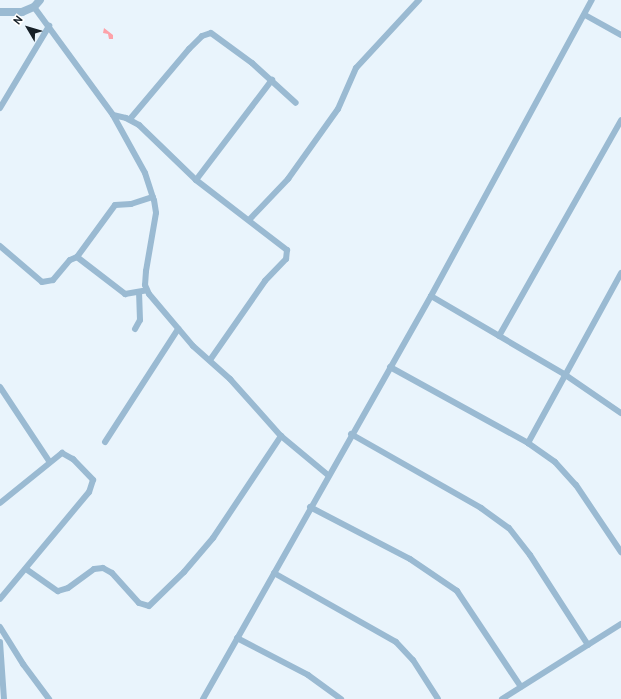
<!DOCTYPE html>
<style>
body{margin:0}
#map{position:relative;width:621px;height:699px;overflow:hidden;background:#e9f4fc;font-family:Overpass,sans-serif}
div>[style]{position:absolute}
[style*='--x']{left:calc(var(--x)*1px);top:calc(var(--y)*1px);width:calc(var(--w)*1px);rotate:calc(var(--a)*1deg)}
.building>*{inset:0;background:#fda2a9}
.minor>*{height:6px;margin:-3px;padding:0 3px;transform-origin:3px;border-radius:3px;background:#9abad2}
.tertiary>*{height:8px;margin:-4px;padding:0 4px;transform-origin:4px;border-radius:4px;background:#9abad2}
span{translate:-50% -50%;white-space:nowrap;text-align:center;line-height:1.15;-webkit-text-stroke:4px #fff;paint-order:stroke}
.north{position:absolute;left:8px;top:8px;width:40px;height:40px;-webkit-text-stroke:3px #fff;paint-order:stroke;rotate:308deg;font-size:11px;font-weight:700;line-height:16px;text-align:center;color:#162028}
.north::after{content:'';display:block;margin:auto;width:14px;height:18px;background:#162028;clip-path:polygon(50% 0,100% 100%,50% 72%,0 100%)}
</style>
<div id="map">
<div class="building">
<i style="clip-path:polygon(104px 28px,113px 35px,113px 39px,109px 39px,108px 34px,103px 33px)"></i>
</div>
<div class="minor">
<i style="--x:34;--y:7;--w:134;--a:53.8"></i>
<i style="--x:113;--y:115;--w:66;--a:61.1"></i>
<i style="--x:145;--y:173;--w:28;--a:72"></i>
<i style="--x:154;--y:200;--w:13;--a:81"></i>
<i style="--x:156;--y:213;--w:59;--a:99.8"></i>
<i style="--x:146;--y:271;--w:14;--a:94"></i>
<i style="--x:145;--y:285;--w:10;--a:66"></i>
<i style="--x:149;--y:294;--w:68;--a:49.8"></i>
<i style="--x:193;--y:346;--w:50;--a:41.7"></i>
<i style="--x:230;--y:379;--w:76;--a:48.2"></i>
<i style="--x:281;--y:436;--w:61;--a:39.7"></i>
<i style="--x:585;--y:15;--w:41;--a:29.1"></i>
<i style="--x:0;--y:108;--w:96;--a:-59.1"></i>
<i style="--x:113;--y:115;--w:13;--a:13"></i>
<i style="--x:126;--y:118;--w:15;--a:28"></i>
<i style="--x:139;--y:125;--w:79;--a:44"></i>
<i style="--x:196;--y:180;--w:115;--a:37.6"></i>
<i style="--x:287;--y:250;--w:9;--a:96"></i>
<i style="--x:286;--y:259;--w:30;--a:134"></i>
<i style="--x:265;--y:281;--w:96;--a:124.8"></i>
<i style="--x:130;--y:119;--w:92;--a:-49.9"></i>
<i style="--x:189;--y:49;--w:18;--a:-45"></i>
<i style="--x:202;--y:36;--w:9;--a:-18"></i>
<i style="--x:211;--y:33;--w:51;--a:36.2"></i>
<i style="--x:252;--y:63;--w:59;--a:42.3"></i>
<i style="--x:196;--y:180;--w:126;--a:-52.8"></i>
<i style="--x:249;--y:220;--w:57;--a:-46.4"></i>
<i style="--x:288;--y:179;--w:86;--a:-54.5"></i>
<i style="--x:338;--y:109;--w:45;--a:-66.3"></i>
<i style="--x:356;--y:68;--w:93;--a:-47.2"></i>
<i style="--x:0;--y:246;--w:55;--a:40.6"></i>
<i style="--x:42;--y:282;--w:11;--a:-10"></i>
<i style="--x:53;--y:280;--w:26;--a:-50"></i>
<i style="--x:70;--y:260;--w:8;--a:-23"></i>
<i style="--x:77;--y:257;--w:61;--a:37.6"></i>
<i style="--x:125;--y:294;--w:22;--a:-10"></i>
<i style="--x:77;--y:257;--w:64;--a:-53.8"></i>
<i style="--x:115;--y:205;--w:16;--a:-4"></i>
<i style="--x:131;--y:204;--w:23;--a:-18"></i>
<i style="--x:431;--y:296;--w:154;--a:30.4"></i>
<i style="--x:564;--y:374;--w:69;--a:34.4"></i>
<i style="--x:135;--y:329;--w:10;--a:-61"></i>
<i style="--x:140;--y:320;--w:28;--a:-92"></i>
<i style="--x:499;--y:336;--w:248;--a:-60.5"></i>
<i style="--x:390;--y:367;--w:158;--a:28.8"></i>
<i style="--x:528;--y:443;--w:33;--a:35"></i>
<i style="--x:555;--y:462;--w:31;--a:48"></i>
<i style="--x:576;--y:485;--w:81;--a:56.1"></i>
<i style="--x:0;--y:387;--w:89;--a:56.5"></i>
<i style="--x:351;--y:434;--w:150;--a:29.6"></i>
<i style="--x:481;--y:508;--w:34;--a:36"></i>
<i style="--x:509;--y:528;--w:34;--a:52"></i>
<i style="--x:530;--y:555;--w:107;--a:57.2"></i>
<i style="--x:105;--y:442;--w:135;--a:-57.1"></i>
<i style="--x:528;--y:443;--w:194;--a:-61.3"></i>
<i style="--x:0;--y:503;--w:80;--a:-38.9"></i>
<i style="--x:62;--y:453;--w:13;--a:29"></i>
<i style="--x:73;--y:459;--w:29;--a:46"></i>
<i style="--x:93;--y:480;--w:13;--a:108"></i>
<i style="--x:89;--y:492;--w:139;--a:129.8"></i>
<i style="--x:310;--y:507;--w:113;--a:27.5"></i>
<i style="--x:410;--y:559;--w:57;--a:34.2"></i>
<i style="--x:457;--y:591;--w:115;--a:56.3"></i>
<i style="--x:26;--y:569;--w:39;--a:35"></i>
<i style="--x:58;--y:591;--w:10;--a:-17"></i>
<i style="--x:68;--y:588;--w:32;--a:-36"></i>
<i style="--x:94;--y:569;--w:9;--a:-6"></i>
<i style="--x:103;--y:568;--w:10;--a:29"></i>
<i style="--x:112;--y:573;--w:40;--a:48"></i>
<i style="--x:139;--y:603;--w:10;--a:17"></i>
<i style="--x:149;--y:606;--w:49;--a:-44.2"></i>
<i style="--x:184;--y:572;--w:45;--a:-49.5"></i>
<i style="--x:213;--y:538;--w:123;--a:-56.3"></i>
<i style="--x:274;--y:573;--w:140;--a:29.5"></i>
<i style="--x:396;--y:642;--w:25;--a:47"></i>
<i style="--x:413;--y:660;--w:46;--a:57.3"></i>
<i style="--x:0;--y:627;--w:44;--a:58.1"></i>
<i style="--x:23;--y:664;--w:44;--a:53.4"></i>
<i style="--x:237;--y:638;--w:80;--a:27.5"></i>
<i style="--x:308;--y:675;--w:41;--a:36"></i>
<i style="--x:0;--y:642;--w:57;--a:86"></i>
<i style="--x:203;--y:699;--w:463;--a:-60.5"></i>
<i style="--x:431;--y:296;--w:337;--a:-61.5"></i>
<i style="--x:502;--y:699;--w:141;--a:-32.2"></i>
</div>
<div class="tertiary">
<i style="--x:0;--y:12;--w:22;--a:0"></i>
<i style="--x:22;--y:12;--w:13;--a:-23"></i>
<i style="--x:34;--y:7;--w:9;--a:-49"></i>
</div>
<div class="north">N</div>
</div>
